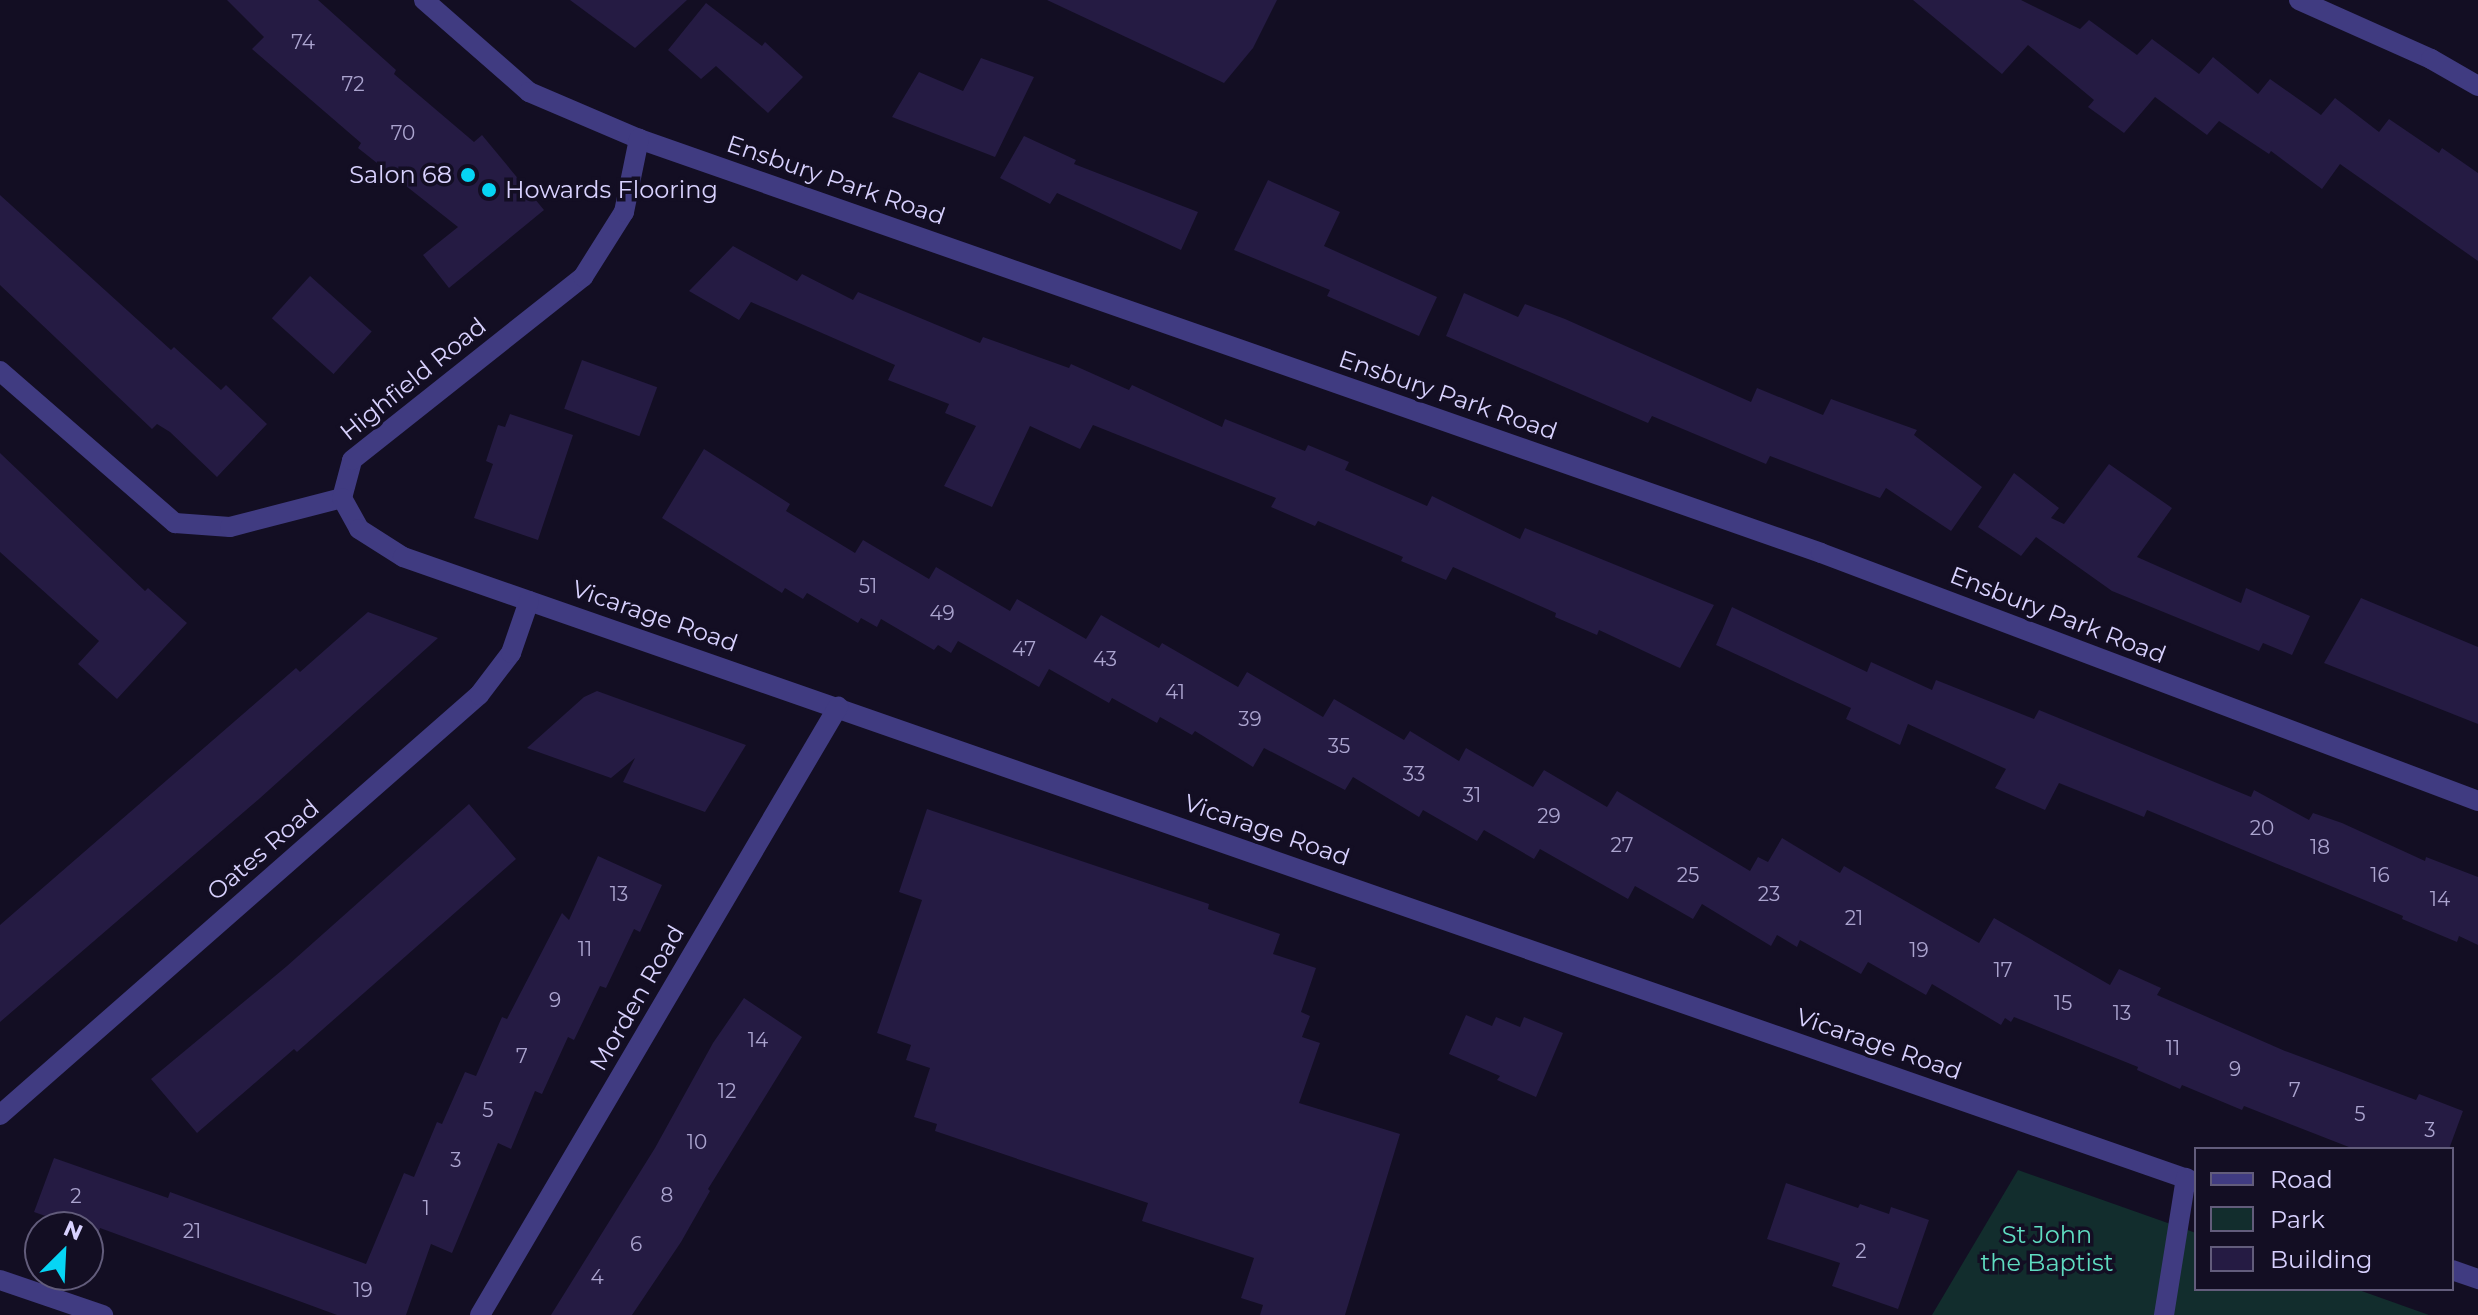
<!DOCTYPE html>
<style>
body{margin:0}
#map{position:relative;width:2478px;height:1315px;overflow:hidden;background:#130e23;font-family:Montserrat,sans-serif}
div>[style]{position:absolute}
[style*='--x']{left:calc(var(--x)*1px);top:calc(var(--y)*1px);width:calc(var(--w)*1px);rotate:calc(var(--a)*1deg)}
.green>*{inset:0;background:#122d2d}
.building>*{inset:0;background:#251b43;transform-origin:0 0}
.minor>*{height:20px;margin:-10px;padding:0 10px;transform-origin:10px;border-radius:10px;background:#403b81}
.dots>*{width:22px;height:22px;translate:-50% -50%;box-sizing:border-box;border:4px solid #130e23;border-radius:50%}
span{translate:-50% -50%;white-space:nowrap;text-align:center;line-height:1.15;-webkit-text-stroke:7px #130e23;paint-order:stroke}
.number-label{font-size:20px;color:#aba4cf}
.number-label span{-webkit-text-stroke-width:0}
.poi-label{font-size:24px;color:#d8d1fe}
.right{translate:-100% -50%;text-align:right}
.left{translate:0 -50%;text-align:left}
.street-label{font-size:24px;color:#d8d1fe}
.park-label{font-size:24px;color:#5fdcc1}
.legend{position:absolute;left:2194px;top:1147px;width:260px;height:144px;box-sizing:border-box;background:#130e23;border:2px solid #625c7b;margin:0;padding:10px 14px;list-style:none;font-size:24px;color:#d8d1fe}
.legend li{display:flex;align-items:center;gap:16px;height:40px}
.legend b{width:40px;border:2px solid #625c7b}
.north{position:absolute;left:24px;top:1211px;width:80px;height:80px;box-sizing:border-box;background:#130e23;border:2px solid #625c7b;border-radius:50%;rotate:24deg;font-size:22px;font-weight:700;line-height:32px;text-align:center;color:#d8d1fe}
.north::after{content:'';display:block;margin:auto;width:28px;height:36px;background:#06d5f5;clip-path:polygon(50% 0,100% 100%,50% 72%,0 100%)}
</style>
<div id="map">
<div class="green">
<i style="clip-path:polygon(2018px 1170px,2196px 1233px,2196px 1289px,2356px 1289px,2429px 1315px,1932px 1315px)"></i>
</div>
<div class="building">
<i style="clip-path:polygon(227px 0,318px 0,396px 70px,394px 74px,474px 142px,482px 135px,544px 210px,449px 288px,423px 255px,458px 227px,358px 148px,361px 143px,252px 49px,264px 37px)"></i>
<i style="clip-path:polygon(570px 0,687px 0,635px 48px)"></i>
<i style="clip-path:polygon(1047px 0,1277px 0,1253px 48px,1224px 83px)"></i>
<i style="clip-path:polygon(1913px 0,2021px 0,2080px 29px,2089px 20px,2137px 55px,2152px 39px,2199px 74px,2213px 57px,2258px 94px,2270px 79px,2321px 115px,2335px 98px,2379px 132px,2389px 119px,2439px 153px,2442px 148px,2478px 173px,2478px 261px,2340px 164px,2322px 189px,2271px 151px,2269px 154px,2219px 121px,2207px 135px,2155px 97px,2124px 133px,2088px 107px,2094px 100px,2028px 45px,2002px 74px)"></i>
<i style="clip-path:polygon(706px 3px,762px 46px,765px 42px,803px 77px,768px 113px,716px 66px,701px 79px,668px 50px)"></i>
<i style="clip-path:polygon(981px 58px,1034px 77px,995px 157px,892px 117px,919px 72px,963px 91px)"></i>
<i style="clip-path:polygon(1024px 136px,1076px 160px,1074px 164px,1198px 212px,1181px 250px,1057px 193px,1050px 204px,1000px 178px)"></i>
<i style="clip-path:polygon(1268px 180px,1340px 212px,1324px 246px,1437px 297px,1419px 336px,1327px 296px,1330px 290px,1234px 250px)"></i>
<i style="clip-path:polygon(0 195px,171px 350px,174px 347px,221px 390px,226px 385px,267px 424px,217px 477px,170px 432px,157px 424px,152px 429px,0 285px)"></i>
<i style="clip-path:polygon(733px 246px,797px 281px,802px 274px,853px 300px,858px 292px,980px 343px,983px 337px,1069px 368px,1071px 364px,1129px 390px,1132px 385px,1222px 427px,1225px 419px,1305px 451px,1308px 445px,1349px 462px,1345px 470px,1427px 506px,1432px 496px,1520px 539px,1525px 528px,1714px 605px,1680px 668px,1599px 630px,1597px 635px,1555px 617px,1556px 613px,1453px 567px,1446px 580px,1401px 561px,1403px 557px,1318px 521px,1315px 526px,1271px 507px,1276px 498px,1093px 425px,1080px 449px,1030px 426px,992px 507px,944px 486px,976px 426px,945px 413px,949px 404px,888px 380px,895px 365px,751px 302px,739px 320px,689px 291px)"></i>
<i style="left:310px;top:276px;width:83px;height:57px;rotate:42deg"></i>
<i style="clip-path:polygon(1464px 293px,1518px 317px,1525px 304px,1565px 319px,1751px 402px,1757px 388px,1823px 415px,1831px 399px,1917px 430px,1914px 435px,1982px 487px,1951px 531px,1886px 488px,1880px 498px,1770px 456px,1766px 464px,1652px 416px,1648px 423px,1446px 336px)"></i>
<i style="left:582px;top:360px;width:80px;height:52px;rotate:20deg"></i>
<i style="clip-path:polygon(510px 414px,573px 435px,538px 540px,474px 518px,493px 464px,486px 461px,498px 425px,505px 427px)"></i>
<i style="clip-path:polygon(704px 449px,790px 504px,786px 511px,855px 553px,863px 540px,929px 579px,936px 567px,1010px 611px,1017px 599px,1086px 639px,1101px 615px,1159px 648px,1162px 643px,1238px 687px,1247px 672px,1323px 717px,1334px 699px,1404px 740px,1410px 731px,1459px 761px,1466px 748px,1533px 787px,1544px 770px,1607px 807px,1617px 791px,1750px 871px,1758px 857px,1768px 862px,1782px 838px,1840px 873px,1844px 866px,1979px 943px,1994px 918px,2110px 985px,2119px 969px,2161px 988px,2157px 995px,2285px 1051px,2416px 1100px,2419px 1094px,2463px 1111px,2449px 1149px,2354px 1149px,2244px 1106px,2242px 1110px,2182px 1085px,2180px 1089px,2137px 1070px,2138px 1067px,2014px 1017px,2011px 1022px,2005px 1018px,2001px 1025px,1932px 984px,1926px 995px,1868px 962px,1861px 974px,1800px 940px,1797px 947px,1777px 935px,1771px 946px,1702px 904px,1693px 919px,1635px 886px,1628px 899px,1540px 849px,1534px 859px,1484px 830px,1477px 841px,1423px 810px,1419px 817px,1353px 777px,1345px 790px,1264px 748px,1253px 767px,1195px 731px,1192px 735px,1160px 717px,1157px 723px,1112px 698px,1109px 703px,1049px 669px,1039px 687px,958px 641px,951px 653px,938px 645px,934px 650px,881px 619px,877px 627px,861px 618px,858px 623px,807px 593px,803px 599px,785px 588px,782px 593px,662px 518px)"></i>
<i style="clip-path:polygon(0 453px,145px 591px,148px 588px,187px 623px,117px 699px,78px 664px,99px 641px,0 552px)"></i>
<i style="clip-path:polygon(2109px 464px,2172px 508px,2137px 557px,2241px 603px,2246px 588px,2310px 616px,2292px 655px,2263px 643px,2259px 651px,2112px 591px,2036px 537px,2021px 556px,1978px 527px,2014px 473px,2059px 508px,2051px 518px,2064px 524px)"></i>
<i style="clip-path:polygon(2361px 598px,2478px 647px,2478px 724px,2324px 663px)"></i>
<i style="clip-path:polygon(1732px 607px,1867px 672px,1871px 662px,1932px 690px,1936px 680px,2034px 719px,2039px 710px,2251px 797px,2254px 790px,2309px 820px,2313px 813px,2342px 823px,2425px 861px,2426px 857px,2478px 877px,2478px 945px,2459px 936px,2457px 942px,2402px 919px,2403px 916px,2147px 810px,2144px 817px,2059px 783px,2045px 810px,1995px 788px,2006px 769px,1908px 724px,1900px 745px,1846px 719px,1851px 708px,1716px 645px)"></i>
<i style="clip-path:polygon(368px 612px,438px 638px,259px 799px,0 1022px,0 925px,296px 668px,300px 672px)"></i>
<i style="clip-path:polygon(597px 691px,746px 745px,705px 812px,623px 782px,635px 758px,611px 778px,527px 748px,584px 697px)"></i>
<i style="clip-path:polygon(469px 804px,516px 859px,297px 1052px,294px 1049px,197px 1133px,151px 1079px,287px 966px)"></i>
<i style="clip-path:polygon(927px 809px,1209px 904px,1208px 909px,1280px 934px,1273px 954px,1316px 968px,1301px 1012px,1310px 1016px,1302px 1037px,1320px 1043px,1299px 1103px,1400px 1134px,1345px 1315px,1260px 1315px,1263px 1305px,1241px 1298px,1254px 1258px,1142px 1221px,1148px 1203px,935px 1131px,937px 1124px,914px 1117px,930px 1068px,906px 1060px,911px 1045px,877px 1033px,922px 900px,899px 892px)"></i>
<i style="clip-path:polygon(598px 856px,662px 885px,640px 932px,634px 929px,606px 988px,600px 986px,574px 1040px,568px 1037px,542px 1094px,535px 1091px,511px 1149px,498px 1143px,452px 1253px,431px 1244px,406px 1315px,337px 1315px,100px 1228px,98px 1234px,88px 1231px,88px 1227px,77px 1227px,34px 1212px,54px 1158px,168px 1198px,170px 1192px,366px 1264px,404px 1173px,414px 1177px,437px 1122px,442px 1124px,465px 1072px,476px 1076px,502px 1017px,507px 1019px,562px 913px,569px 920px)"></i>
<i style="clip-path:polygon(744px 998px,802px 1037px,708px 1189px,710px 1191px,681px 1242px,632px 1315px,551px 1315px,655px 1148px,713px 1043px)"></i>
<i style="clip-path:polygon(1466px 1015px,1492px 1026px,1496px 1017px,1520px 1027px,1524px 1017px,1563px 1033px,1536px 1097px,1497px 1080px,1500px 1076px,1449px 1054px)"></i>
<i style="clip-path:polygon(1786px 1183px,1858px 1208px,1860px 1204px,1889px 1214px,1891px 1207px,1929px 1220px,1898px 1309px,1832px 1286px,1840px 1263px,1767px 1239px)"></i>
</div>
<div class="minor">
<i style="--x:424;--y:0;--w:140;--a:41.2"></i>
<i style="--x:529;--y:92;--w:120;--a:23.1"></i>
<i style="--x:639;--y:139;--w:1252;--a:19.3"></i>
<i style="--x:1821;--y:553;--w:702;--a:20.68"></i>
<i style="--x:2299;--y:0;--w:145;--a:24.1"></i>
<i style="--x:2431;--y:59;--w:54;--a:29.9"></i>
<i style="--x:0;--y:371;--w:232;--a:41"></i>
<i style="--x:175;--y:523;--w:55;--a:4.2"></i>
<i style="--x:230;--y:527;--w:116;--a:-14.5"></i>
<i style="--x:342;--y:498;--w:39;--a:-75"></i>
<i style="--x:352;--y:460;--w:295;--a:-38.4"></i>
<i style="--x:583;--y:277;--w:77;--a:-57.8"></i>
<i style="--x:624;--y:212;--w:75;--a:-78.4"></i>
<i style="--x:342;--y:498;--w:35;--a:61"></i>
<i style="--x:359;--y:529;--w:52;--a:32.5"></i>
<i style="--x:403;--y:557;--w:1899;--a:19.22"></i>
<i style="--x:0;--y:1115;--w:637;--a:-41.25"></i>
<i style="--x:479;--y:695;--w:53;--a:-52.7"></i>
<i style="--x:511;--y:653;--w:55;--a:-70.9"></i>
<i style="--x:2452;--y:1270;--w:28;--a:19"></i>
<i style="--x:0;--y:1280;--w:109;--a:18.8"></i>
<i style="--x:480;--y:1315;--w:706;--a:-59.51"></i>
<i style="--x:2164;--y:1315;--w:139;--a:-80.9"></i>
</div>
<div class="dots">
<i style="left:468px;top:175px;background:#06d5f5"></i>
<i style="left:489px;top:190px;background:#06d5f5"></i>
</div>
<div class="number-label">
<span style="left:303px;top:42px">74</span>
<span style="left:353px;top:84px">72</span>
<span style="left:403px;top:133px">70</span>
<span style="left:868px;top:586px">51</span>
<span style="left:942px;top:613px">49</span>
<span style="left:1024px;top:649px">47</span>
<span style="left:1105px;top:659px">43</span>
<span style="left:1175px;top:692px">41</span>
<span style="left:1250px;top:719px">39</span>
<span style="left:1339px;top:746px">35</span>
<span style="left:1414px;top:774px">33</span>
<span style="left:1472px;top:795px">31</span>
<span style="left:1549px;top:816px">29</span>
<span style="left:2262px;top:828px">20</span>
<span style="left:1622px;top:845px">27</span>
<span style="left:2320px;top:847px">18</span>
<span style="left:1688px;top:875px">25</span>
<span style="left:2380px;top:875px">16</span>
<span style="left:619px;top:894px">13</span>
<span style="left:1769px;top:894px">23</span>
<span style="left:2440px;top:899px">14</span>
<span style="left:1854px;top:918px">21</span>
<span style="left:585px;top:949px">11</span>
<span style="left:1919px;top:950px">19</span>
<span style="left:2003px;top:970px">17</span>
<span style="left:555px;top:1000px">9</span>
<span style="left:2063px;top:1003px">15</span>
<span style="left:2122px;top:1013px">13</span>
<span style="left:758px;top:1040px">14</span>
<span style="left:2173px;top:1048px">11</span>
<span style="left:522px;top:1056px">7</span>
<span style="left:2235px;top:1069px">9</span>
<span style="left:2295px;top:1090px">7</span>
<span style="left:727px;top:1091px">12</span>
<span style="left:488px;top:1110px">5</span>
<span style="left:2360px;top:1114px">5</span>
<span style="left:2430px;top:1130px">3</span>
<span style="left:697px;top:1142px">10</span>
<span style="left:456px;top:1160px">3</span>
<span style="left:667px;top:1195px">8</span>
<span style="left:76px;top:1196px">2</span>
<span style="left:426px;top:1208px">1</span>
<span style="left:192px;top:1231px">21</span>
<span style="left:636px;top:1244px">6</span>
<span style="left:1861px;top:1251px">2</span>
<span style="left:597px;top:1277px">4</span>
<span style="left:363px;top:1290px">19</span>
</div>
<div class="poi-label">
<span class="right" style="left:452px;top:175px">Salon 68</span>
<span class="left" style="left:505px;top:190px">Howards Flooring</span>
</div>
<div class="street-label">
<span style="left:836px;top:180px;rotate:19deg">Ensbury Park Road</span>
<span style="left:413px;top:379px;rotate:-39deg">Highfield Road</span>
<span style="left:1448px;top:395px;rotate:19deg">Ensbury Park Road</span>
<span style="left:2058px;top:615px;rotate:21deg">Ensbury Park Road</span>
<span style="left:655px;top:616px;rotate:19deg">Vicarage Road</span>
<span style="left:1267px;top:830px;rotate:19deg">Vicarage Road</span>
<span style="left:263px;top:850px;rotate:-41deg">Oates Road</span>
<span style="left:637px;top:998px;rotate:-60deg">Morden Road</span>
<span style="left:1879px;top:1044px;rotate:19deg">Vicarage Road</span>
</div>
<div class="park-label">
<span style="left:2047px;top:1249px">St John<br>the Baptist</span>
</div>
<ul class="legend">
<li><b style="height:10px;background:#403b81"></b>Road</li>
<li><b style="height:22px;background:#122d2d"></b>Park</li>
<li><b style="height:22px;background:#251b43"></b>Building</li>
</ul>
<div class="north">N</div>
</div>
